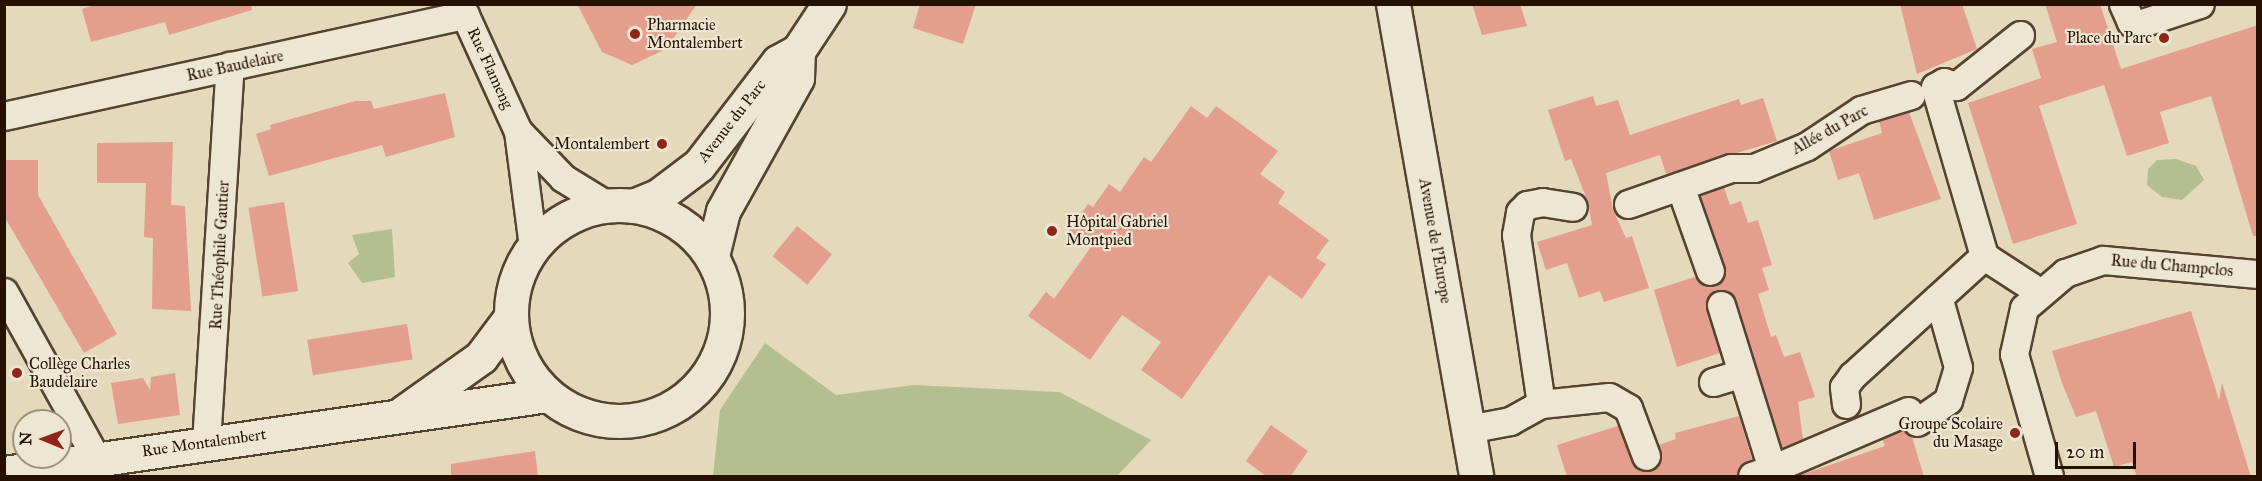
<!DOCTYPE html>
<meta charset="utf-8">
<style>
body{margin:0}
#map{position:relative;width:2262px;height:481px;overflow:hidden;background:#e4d9bb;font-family:"IM FELL Great Primer",serif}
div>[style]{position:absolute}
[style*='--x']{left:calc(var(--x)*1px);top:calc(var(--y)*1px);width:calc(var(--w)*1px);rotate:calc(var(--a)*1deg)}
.green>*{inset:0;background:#b3bf91}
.building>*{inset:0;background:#e39e8e;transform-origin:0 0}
.roads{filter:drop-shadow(2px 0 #554230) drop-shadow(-2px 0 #554230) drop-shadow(0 2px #554230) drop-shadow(0 -2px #554230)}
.street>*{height:27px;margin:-13.5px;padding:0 13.5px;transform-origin:13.5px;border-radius:13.5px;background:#ede6d3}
.secondary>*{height:33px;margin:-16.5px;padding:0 16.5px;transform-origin:16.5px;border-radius:16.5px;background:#ede6d3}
.secondary>.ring{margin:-16.5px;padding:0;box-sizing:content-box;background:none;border:33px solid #ede6d3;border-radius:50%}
.dots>*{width:16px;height:16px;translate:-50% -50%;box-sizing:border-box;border:3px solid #ede6d3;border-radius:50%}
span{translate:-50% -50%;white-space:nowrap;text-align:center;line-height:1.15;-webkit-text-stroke:4.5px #ede6d3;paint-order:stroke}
.poi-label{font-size:16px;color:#251001}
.left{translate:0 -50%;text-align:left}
.right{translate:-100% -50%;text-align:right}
.street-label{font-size:16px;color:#251001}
.frame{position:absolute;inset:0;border:6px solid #251001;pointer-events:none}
.north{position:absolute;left:12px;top:409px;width:60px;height:60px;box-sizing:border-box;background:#ede6d3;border:2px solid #9d907f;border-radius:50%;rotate:271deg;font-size:16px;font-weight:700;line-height:24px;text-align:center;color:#251001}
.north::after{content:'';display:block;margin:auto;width:21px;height:27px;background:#8f2418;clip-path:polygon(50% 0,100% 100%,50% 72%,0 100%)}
.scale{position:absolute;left:2055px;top:442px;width:81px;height:27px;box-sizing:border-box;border:3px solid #251001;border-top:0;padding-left:8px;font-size:18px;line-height:21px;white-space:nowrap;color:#251001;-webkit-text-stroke:4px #ede6d3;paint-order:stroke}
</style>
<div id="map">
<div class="green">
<i style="clip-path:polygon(2176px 159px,2196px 166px,2204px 180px,2182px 200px,2162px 197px,2147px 185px,2148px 169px,2157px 160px)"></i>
<i style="clip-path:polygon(392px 229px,395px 277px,362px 283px,348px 263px,359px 254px,352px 235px)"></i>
<i style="clip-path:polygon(765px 343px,836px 395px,914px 385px,1059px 392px,1151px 440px,1117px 476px,713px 476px,720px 410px)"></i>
</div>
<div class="building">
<i style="clip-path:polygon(97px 4px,251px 4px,252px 10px,169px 35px,165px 22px,91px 42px,82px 9px)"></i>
<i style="clip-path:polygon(577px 4px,697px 4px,666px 49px,632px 65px,602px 52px)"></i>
<i style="clip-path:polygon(920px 4px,976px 4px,963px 44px,913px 28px)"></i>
<i style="clip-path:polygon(1472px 4px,1520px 4px,1527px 26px,1482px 35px)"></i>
<i style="clip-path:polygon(1900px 4px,1962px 4px,1977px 49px,1917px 74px)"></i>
<i style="clip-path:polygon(2045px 4px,2100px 4px,2121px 69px,2258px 25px,2258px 236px,2253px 236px,2211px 96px,2160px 112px,2169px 143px,2127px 156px,2104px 85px,2039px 106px,2077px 224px,2013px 244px,1968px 103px,2041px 78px,2032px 49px,2057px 42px)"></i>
<i style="clip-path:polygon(445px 93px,455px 137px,386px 157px,382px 145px,269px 176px,256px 134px,271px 129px,270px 125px,355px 101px,371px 101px,374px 109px)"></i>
<i style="clip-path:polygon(1593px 96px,1596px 106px,1618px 100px,1630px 135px,1739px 99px,1741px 105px,1763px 98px,1777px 141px,1666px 174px,1660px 155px,1606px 173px,1613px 210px,1626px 238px,1632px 236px,1649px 288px,1604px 302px,1600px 291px,1579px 298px,1567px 263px,1546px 270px,1537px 242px,1592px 225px,1588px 202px,1571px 159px,1565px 161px,1548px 110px)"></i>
<i style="clip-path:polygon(1191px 106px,1207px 118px,1216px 106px,1278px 151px,1260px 174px,1285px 192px,1278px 203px,1329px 240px,1316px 258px,1326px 264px,1302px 299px,1269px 275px,1182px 399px,1141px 370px,1161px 342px,1122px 315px,1090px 360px,1028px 316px,1046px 292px,1054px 299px,1091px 247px,1069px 231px,1088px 204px,1093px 207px,1109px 184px,1120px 192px,1144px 157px,1151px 162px)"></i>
<i style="clip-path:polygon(1909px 112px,1941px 199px,1874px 220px,1859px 173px,1838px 180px,1829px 151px,1882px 133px,1879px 121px)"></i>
<i style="clip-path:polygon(173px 142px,171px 205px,185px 206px,191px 311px,152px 309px,153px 238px,144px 237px,146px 183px,97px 183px,97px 143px)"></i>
<i style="clip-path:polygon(4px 160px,38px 160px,38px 195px,117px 334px,84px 353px,4px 216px)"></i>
<i style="clip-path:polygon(1724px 187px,1730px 205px,1741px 201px,1748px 223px,1758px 220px,1772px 265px,1762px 268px,1769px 290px,1758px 294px,1771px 337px,1776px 335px,1784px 357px,1800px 352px,1815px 397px,1798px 402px,1803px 439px,1782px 448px,1732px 294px,1716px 290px,1706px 302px,1720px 353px,1677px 367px,1654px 290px,1695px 277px,1708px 287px,1722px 281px,1725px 266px,1700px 195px)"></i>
<i style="left:284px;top:202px;width:90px;height:36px;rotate:81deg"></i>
<i style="left:797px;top:226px;width:45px;height:39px;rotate:39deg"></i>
<i style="clip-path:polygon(2191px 311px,2219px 400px,2222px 383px,2251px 477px,2137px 477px,2132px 462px,2114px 467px,2096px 411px,2076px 417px,2062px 383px,2052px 351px)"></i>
<i style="left:407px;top:324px;width:36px;height:101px;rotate:81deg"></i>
<i style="clip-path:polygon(175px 373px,180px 415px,118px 424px,111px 383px,143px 378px,150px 390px,151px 377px)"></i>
<i style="clip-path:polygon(1739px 416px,1752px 459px,1740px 465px,1737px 477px,1567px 477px,1557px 445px,1618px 426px,1636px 468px,1651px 471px,1661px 459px,1659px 445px,1676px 439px,1675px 433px)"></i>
<i style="clip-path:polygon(1271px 425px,1308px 451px,1290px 477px,1267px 477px,1246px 461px)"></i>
<i style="clip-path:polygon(1904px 430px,1912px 437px,1924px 477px,1795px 477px,1885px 446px,1882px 439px)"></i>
<i style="clip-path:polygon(535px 451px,538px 477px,451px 477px,451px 464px)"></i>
</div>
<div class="roads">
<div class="street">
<i style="--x:460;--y:4;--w:140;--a:65.5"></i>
<i style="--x:518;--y:131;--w:117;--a:82.6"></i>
<i style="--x:2123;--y:4;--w:20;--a:66"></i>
<i style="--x:2131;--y:22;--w:8;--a:14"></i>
<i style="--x:2139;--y:24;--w:64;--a:-18.2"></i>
<i style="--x:2020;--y:35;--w:82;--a:141.4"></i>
<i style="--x:1956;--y:86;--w:13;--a:-162"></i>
<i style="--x:1944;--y:82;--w:10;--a:151"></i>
<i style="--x:1935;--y:87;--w:176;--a:73.8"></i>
<i style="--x:1984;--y:256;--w:68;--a:33"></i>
<i style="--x:4;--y:116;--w:472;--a:-12.4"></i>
<i style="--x:518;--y:131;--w:65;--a:46.2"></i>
<i style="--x:563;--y:178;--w:52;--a:31.5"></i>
<i style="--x:1680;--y:186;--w:90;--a:70.6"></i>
<i style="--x:1628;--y:204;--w:109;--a:-19.3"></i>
<i style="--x:1731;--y:168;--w:23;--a:0"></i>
<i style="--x:1754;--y:168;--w:57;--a:-22.5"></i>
<i style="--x:1807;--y:146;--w:65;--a:-33.7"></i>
<i style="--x:1861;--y:110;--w:52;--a:-16.7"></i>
<i style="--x:4;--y:292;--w:192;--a:61"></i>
<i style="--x:1721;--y:305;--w:172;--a:72.7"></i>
<i style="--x:1772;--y:469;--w:21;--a:161"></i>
<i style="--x:1713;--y:382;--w:30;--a:-17"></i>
<i style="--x:1541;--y:404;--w:68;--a:-5.9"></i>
<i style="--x:1609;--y:397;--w:22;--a:30"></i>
<i style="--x:1628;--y:408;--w:51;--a:69.4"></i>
<i style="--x:1846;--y:404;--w:17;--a:-97"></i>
<i style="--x:1844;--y:387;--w:14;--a:-54"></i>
<i style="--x:1852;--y:376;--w:178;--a:-42.3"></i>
<i style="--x:1917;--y:422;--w:38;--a:-35"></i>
<i style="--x:1948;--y:400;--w:34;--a:-73"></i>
<i style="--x:1958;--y:367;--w:70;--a:-105.8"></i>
<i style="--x:1468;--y:429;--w:43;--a:-10.8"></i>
<i style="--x:1510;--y:421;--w:35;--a:-29"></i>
<i style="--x:1541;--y:404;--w:171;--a:-98.4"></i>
<i style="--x:1516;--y:235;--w:23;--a:-80"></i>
<i style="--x:1520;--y:212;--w:10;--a:-45"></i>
<i style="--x:1527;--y:205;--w:15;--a:-11"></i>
<i style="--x:1542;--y:202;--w:31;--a:9"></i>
<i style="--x:206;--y:443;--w:378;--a:-86.4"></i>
<i style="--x:1772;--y:469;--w:148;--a:-23.1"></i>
<i style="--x:2049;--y:476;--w:127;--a:-106"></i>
<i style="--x:2014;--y:354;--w:47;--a:-77.7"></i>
<i style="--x:2024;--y:308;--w:54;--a:-40.5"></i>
<i style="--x:2065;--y:273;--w:40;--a:-18.9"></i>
<i style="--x:2103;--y:260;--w:156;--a:5.2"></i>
</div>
<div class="secondary">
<i style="--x:1393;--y:4;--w:479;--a:80"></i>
<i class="ring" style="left:511px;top:205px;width:183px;height:183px"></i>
<i style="--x:633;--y:206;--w:27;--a:-22"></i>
<i style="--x:658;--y:196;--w:51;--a:-37.1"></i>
<i style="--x:699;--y:165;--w:130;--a:-52.5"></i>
<i style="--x:778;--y:62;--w:23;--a:-29"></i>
<i style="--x:712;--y:256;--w:46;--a:-76.3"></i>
<i style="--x:723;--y:211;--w:152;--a:-60.9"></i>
<i style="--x:797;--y:78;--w:27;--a:-88"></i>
<i style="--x:798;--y:51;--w:56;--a:-56.6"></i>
<i style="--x:404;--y:412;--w:95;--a:-35.5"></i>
<i style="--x:481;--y:357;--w:50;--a:-53.1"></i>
<i style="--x:4;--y:473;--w:549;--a:-8.17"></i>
</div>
</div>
<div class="dots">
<i style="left:635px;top:34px;background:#8f2418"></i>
<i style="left:2164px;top:38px;background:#8f2418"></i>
<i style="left:662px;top:144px;background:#8f2418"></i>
<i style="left:1052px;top:231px;background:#8f2418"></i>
<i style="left:17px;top:373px;background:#8f2418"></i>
<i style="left:2015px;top:433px;background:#8f2418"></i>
</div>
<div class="poi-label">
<span class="left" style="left:647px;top:34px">Pharmacie<br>Montalembert</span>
<span class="right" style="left:2152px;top:38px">Place du Parc</span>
<span class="right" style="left:650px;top:144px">Montalembert</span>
<span class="left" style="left:1066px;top:231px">Hôpital Gabriel<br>Montpied</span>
<span class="left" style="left:29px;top:373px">Collège Charles<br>Baudelaire</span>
<span class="right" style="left:2003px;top:433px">Groupe Scolaire<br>du Masage</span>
</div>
<div class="street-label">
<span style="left:235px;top:66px;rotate:-12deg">Rue Baudelaire</span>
<span style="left:490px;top:68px;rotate:65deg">Rue Flameng</span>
<span style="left:732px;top:121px;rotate:-52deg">Avenue du Parc</span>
<span style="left:1830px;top:130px;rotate:-29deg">Allée du Parc</span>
<span style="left:1435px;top:241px;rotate:80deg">Avenue de l'Europe</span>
<span style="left:220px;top:255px;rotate:-87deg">Rue Théophile Gautier</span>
<span style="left:2172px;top:266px;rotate:5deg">Rue du Champclos</span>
<span style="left:204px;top:443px;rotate:-8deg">Rue Montalembert</span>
</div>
<div class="frame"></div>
<div class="north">N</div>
<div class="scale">20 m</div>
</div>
